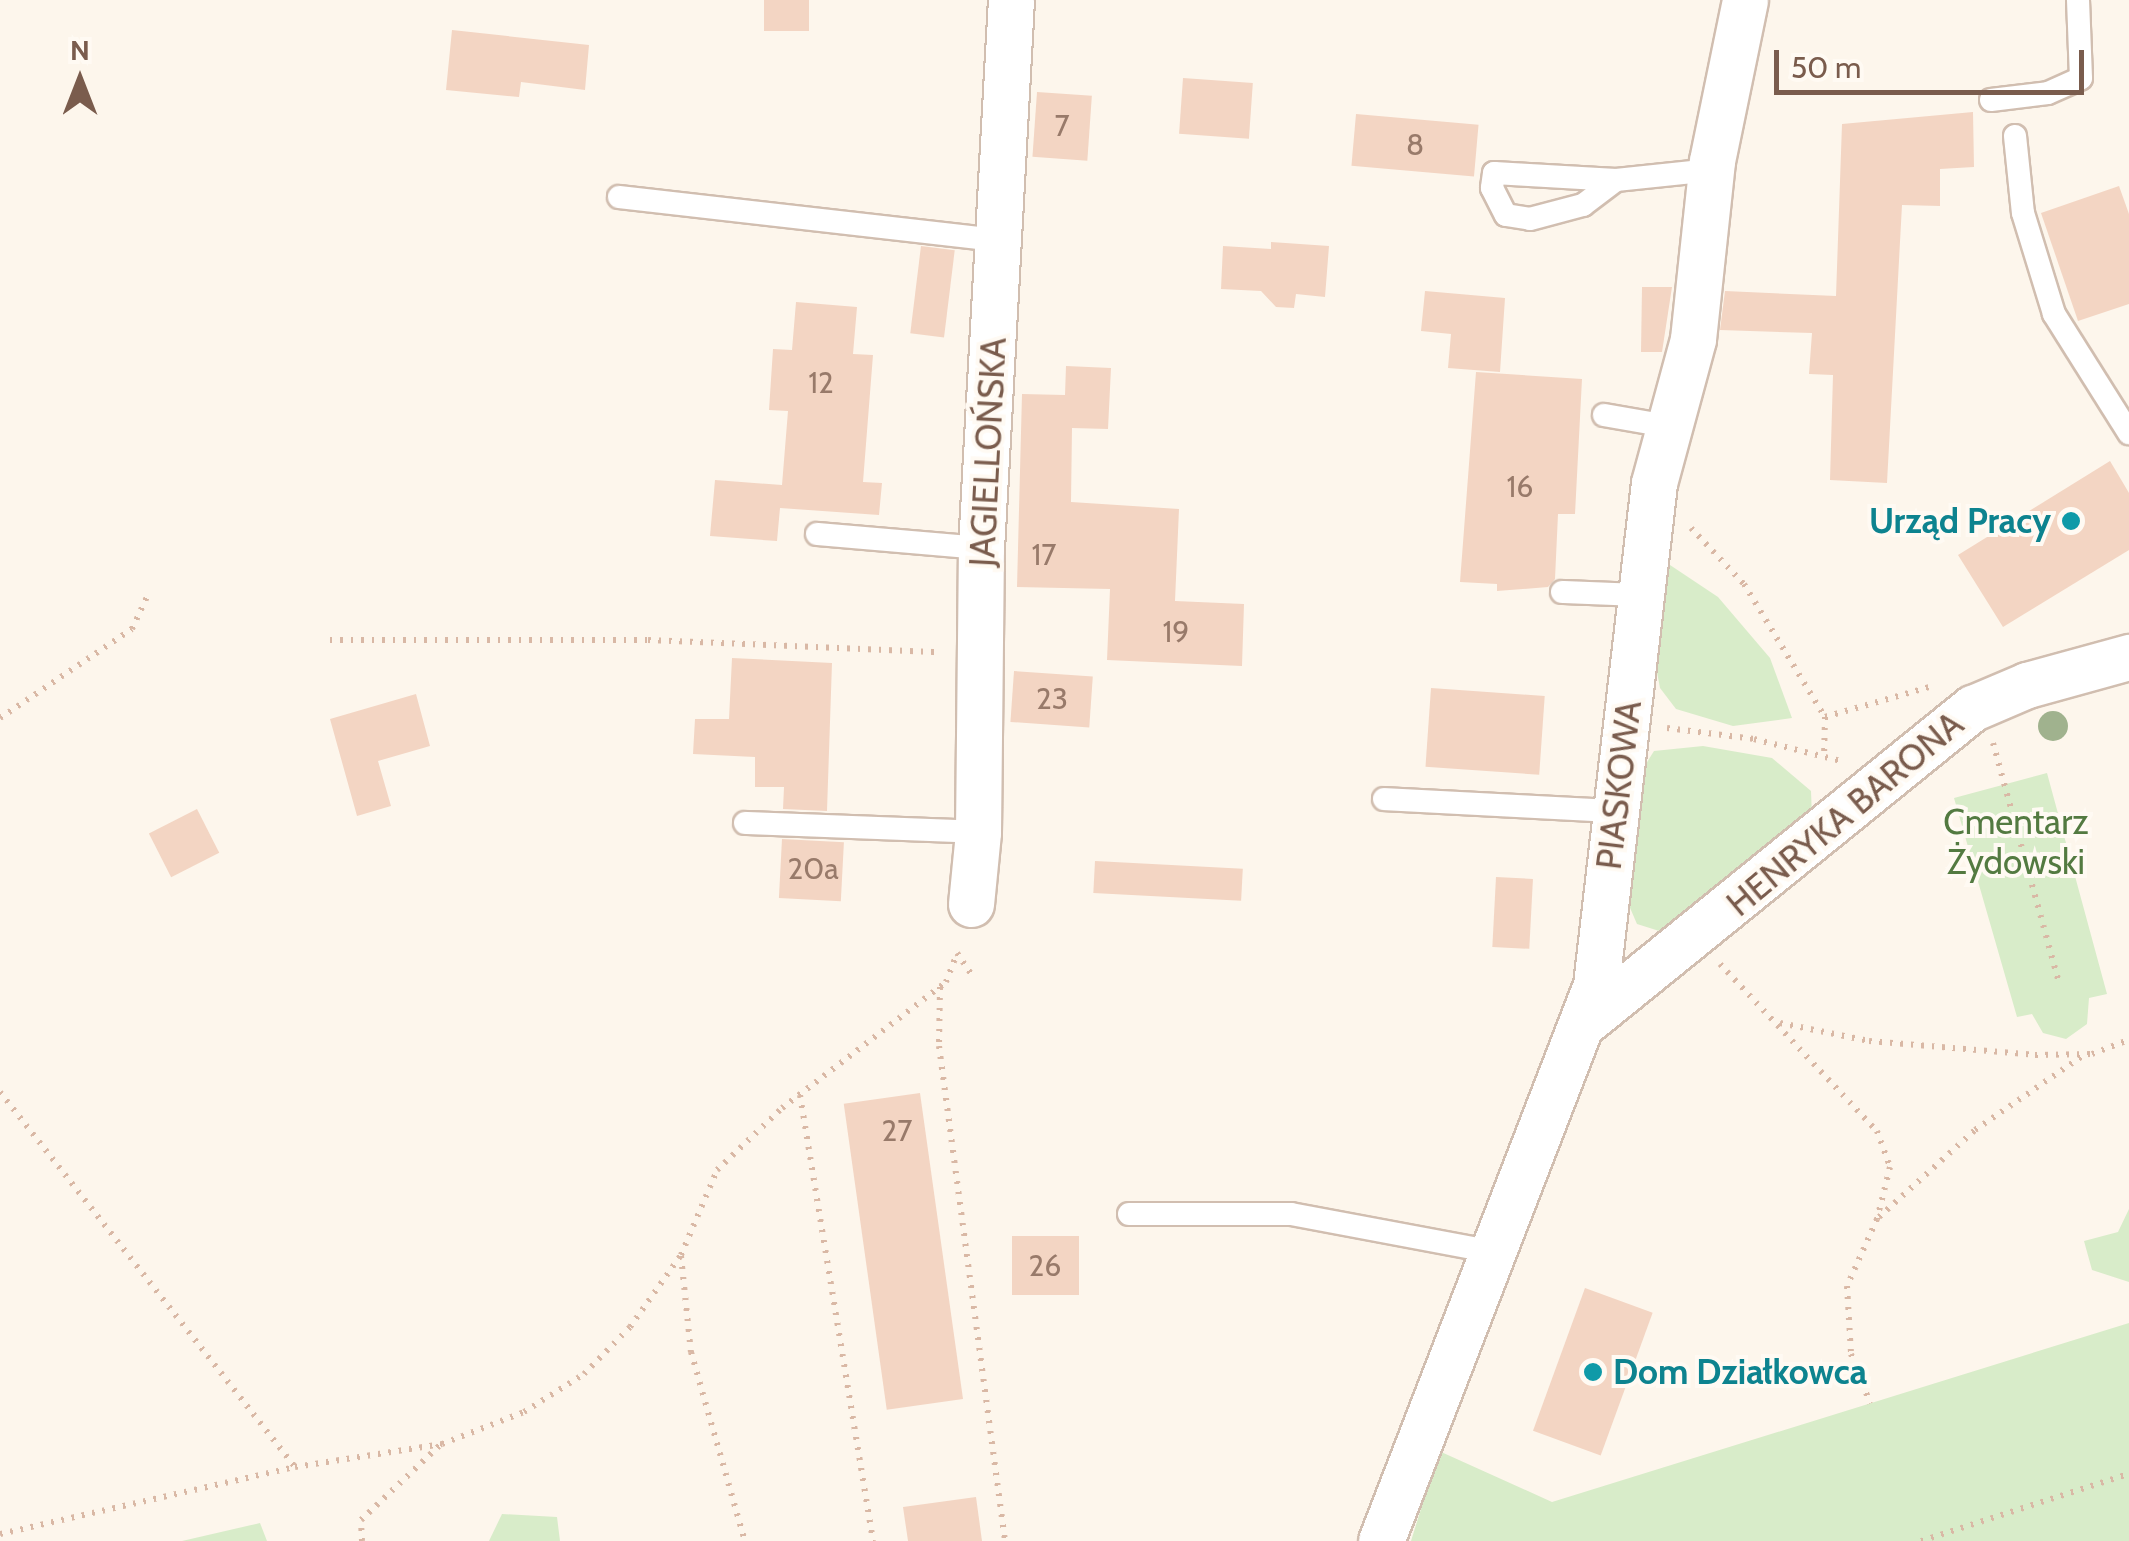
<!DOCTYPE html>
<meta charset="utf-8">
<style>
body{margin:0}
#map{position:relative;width:2129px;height:1541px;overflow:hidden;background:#fdf6ec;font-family:Cabin,sans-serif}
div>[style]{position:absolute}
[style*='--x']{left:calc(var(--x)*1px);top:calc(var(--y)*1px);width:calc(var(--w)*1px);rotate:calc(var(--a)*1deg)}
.green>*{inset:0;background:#d8ecc9}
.building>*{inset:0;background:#f3d5c3;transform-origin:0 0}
.path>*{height:6px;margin-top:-3px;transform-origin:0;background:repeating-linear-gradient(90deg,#d9b8a5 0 2.5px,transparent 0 10.5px)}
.roads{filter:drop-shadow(2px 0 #d1beb0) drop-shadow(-2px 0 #d1beb0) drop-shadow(0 2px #d1beb0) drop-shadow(0 -2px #d1beb0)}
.lane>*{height:22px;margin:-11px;padding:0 11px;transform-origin:11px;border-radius:11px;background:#fff}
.street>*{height:45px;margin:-22.5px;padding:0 22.5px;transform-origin:22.5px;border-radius:22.5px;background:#fff}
.trees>*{width:30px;height:30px;margin:-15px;border-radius:50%;background:#a0b28e}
.dots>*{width:28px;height:28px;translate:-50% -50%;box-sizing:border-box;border:5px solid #fffaf3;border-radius:50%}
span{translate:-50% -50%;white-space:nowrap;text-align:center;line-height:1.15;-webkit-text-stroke:8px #fffaf3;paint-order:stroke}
.number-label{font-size:30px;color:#987a6a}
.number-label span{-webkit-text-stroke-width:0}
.street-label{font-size:35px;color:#7a5c4d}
.culture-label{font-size:35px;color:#0d838f;font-weight:700}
.right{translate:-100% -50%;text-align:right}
.left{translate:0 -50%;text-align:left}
.park-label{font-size:35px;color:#537a41}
.north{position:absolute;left:30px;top:30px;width:100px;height:100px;-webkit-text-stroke:8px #fffaf3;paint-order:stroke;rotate:0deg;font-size:28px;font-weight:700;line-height:40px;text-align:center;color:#7a5c4d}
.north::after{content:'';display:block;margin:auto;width:35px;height:45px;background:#7a5c4d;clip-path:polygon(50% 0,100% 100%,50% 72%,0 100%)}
.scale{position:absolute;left:1774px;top:50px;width:310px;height:45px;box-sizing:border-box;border:5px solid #7a5c4d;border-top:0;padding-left:12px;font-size:30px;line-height:35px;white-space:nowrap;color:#7a5c4d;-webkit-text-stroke:8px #fffaf3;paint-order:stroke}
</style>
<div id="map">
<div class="green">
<i style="clip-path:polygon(1664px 561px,1718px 597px,1770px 658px,1792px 718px,1733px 726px,1676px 709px,1660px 688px,1645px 609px)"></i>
<i style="clip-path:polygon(1703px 746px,1772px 758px,1811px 791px,1812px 817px,1672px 935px,1637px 924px,1621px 887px,1636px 780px,1654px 751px)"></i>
<i style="clip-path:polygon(2047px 773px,2107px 994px,2089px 998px,2087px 1024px,2066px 1039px,2043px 1033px,2032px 1014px,2017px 1017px,1954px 798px)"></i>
<i style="clip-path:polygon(2129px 1209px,2129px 1282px,2092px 1270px,2084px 1241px,2118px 1232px)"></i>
<i style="clip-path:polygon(2129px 1323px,2129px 1541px,1411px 1541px,1439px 1451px,1552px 1502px)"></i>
<i style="clip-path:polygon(502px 1514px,557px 1517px,560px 1541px,489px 1541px)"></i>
<i style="clip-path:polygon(260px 1523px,267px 1541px,182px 1541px)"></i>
</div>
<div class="building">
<i style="left:764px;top:0;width:45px;height:31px"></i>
<i style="clip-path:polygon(452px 30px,589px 45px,585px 90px,521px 82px,519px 97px,446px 90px)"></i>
<i style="left:1183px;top:78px;width:70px;height:56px;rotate:4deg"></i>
<i style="left:1037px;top:92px;width:55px;height:65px;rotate:4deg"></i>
<i style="clip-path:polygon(1973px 112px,1974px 167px,1940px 169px,1940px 206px,1902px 205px,1887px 483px,1830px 480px,1833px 375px,1809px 374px,1812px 333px,1720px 330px,1725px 291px,1836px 296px,1842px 124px)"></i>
<i style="left:1356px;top:114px;width:123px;height:52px;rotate:5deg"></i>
<i style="clip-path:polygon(2119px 186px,2129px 214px,2129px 304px,2078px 321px,2041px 213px)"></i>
<i style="clip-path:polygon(1271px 242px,1329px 246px,1325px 297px,1296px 294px,1294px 308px,1276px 307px,1261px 291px,1221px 289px,1223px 246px,1271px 249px)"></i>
<i style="left:921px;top:246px;width:34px;height:88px;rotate:7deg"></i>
<i style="clip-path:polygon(1642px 287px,1672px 287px,1662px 352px,1641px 352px)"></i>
<i style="clip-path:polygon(1425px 291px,1505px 298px,1500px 372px,1448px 368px,1451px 334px,1421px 331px)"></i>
<i style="clip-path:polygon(796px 302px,857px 307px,853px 354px,873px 355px,863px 482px,882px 483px,879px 515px,780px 508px,777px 541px,710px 536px,715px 480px,782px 485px,788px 411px,769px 410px,773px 349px,792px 350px)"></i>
<i style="clip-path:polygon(1066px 366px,1111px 368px,1108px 429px,1072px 428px,1071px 502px,1179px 509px,1175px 601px,1244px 604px,1242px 666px,1107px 660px,1110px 589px,1017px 587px,1022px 394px,1065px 395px)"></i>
<i style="clip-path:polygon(1476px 372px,1582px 379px,1575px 514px,1558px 514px,1555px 579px,1548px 587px,1497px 591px,1497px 584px,1460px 582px)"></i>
<i style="clip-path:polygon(2110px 461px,2129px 493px,2129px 550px,2003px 627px,1958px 555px)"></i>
<i style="clip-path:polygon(732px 658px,832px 663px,827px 811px,783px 809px,784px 787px,755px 787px,755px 757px,693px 754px,695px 719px,729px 719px)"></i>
<i style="left:1014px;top:671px;width:79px;height:51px;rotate:4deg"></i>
<i style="left:1431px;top:688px;width:114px;height:79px;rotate:4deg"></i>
<i style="clip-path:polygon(416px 694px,430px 746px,378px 761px,391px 806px,357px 816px,330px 719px)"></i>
<i style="left:197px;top:809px;width:49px;height:54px;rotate:63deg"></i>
<i style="left:782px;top:839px;width:62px;height:59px;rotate:3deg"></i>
<i style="left:1095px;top:861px;width:148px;height:32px;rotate:3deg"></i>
<i style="left:1496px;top:877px;width:37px;height:70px;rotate:3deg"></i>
<i style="left:920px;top:1093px;width:309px;height:77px;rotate:82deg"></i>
<i style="left:1012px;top:1236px;width:67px;height:59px"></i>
<i style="left:1585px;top:1288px;width:72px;height:152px;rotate:20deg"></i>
<i style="clip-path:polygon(976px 1497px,982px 1541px,908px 1541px,903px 1507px)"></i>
</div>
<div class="path">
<i style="--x:1691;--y:528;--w:77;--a:46.6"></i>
<i style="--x:1744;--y:584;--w:156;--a:58.7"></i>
<i style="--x:1825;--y:717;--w:40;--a:91.4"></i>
<i style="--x:330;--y:640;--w:318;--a:0"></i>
<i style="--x:648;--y:640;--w:291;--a:2.4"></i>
<i style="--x:1825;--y:717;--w:108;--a:-16.1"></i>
<i style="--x:0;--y:718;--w:159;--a:-34"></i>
<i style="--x:132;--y:629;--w:38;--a:-65"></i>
<i style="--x:1667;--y:728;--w:88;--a:7.2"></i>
<i style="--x:1754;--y:739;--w:90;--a:14.2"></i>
<i style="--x:1993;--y:743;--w:248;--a:74.6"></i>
<i style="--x:957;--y:953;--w:30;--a:56"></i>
<i style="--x:1720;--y:964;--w:229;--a:46.8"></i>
<i style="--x:1877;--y:1131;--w:38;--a:70"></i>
<i style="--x:1890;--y:1167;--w:54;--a:104"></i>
<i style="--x:1877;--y:1219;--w:73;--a:114.1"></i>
<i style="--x:1847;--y:1286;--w:68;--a:86.6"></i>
<i style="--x:1851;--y:1354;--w:53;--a:68.8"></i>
<i style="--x:940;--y:987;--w:59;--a:91"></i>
<i style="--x:939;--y:1046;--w:499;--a:82.4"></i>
<i style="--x:1780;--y:1023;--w:91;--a:11.4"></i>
<i style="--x:1869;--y:1041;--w:167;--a:4.8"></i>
<i style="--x:2035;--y:1055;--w:57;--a:-1"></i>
<i style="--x:2092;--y:1054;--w:40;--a:-21"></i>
<i style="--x:0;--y:1092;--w:477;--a:51.8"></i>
<i style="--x:800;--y:1095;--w:452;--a:80.7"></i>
<i style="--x:1879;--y:1217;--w:130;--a:-42.2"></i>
<i style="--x:1975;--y:1130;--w:134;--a:-34.6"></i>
<i style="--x:681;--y:1256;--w:97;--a:84.1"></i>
<i style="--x:691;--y:1352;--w:197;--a:74.1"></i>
<i style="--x:0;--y:1534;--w:303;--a:-12.8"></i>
<i style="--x:295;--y:1467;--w:149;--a:-8.9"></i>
<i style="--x:442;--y:1444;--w:88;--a:-21.3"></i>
<i style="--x:524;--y:1412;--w:71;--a:-32.3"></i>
<i style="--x:584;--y:1374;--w:66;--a:-45.6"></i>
<i style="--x:630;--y:1327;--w:88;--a:-54.7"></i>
<i style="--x:681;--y:1255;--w:92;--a:-67"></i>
<i style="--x:717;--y:1170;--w:90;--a:-43.6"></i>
<i style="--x:782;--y:1108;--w:207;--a:-37.5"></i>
<i style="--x:946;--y:982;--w:28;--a:-69"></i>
<i style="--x:362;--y:1541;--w:21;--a:-93"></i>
<i style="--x:361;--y:1520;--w:110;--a:-43.5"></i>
<i style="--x:1921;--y:1541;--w:219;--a:-17.9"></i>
</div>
<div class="roads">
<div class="lane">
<i style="--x:1991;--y:100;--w:57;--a:-7"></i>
<i style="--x:2048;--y:93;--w:36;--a:-24"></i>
<i style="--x:2081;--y:78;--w:78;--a:-92.2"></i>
<i style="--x:2015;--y:136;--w:77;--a:84.1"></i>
<i style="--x:2023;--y:213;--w:106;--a:72.9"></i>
<i style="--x:2054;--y:314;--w:141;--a:57.8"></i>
<i style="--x:1616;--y:180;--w:122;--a:-176.7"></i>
<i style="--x:1494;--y:173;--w:15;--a:98"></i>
<i style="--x:1492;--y:188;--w:30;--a:63"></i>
<i style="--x:1506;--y:215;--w:24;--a:9"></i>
<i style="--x:1530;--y:219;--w:55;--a:-14.8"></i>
<i style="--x:1583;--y:205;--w:41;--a:-37.1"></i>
<i style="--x:1616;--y:180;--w:96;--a:-6"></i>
<i style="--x:619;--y:197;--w:382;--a:6.5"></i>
<i style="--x:1604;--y:415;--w:64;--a:9.9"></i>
<i style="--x:817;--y:534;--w:165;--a:4.9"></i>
<i style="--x:1562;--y:592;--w:79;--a:2.2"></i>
<i style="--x:1384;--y:799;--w:232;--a:3"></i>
<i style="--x:745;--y:823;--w:233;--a:2.2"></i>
<i style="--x:1129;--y:1214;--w:162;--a:0"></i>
<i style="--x:1291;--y:1214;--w:207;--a:10.6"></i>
</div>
<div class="street">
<i style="--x:971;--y:904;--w:72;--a:-84.4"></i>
<i style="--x:978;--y:832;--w:284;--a:-89.4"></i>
<i style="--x:981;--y:548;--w:549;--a:-86.87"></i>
<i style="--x:1586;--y:1021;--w:498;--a:-39"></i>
<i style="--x:1973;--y:708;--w:59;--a:-23.1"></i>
<i style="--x:2027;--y:685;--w:106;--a:-15.4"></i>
<i style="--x:1381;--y:1541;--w:596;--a:-68.86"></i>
<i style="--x:1596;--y:985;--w:505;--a:-83.41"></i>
<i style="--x:1654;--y:483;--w:149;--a:-74.8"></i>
<i style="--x:1693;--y:339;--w:179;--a:-83.9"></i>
<i style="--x:1712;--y:161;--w:164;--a:-78.4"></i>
</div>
</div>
<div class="trees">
<i style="left:2053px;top:726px"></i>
</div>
<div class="dots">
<i style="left:2071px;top:521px;background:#0f9aa8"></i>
<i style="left:1593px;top:1372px;background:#0f9aa8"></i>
</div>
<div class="number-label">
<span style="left:1062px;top:126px">7</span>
<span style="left:1415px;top:145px">8</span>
<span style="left:821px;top:383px">12</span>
<span style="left:1520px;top:487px">16</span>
<span style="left:1044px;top:555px">17</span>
<span style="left:1176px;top:632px">19</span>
<span style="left:1052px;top:699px">23</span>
<span style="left:813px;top:869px">20a</span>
<span style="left:897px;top:1131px">27</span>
<span style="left:1045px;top:1266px">26</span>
</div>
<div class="street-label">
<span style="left:988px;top:452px;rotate:-87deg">JAGIELLOŃSKA</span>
<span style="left:1619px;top:785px;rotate:-83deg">PIASKOWA</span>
<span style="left:1845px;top:814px;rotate:-40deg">HENRYKA BARONA</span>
</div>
<div class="culture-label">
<span class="right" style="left:2051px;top:521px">Urząd Pracy</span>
<span class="left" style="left:1613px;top:1372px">Dom Działkowca</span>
</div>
<div class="park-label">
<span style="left:2016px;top:842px">Cmentarz<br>Żydowski</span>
</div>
<div class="north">N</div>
<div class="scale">50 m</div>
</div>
